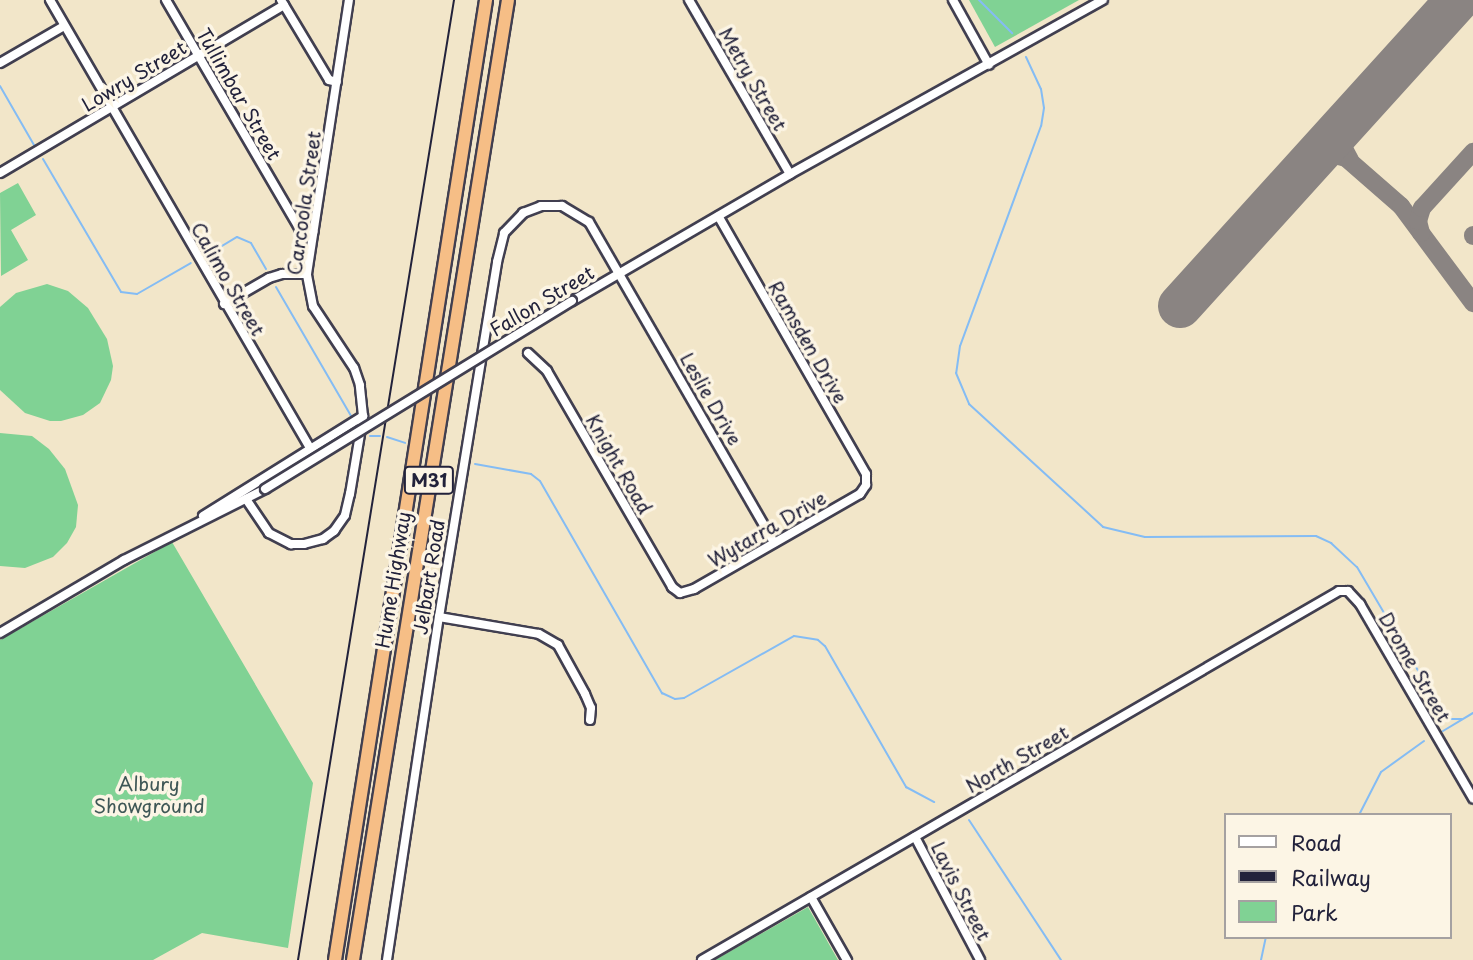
<!DOCTYPE html>
<style>
body{margin:0}
#map{position:relative;width:1473px;height:960px;overflow:hidden;background:#f2e6c9;font-family:"Playpen Sans",sans-serif}
div>[style]{position:absolute}
[style*='--x']{left:calc(var(--x)*1px);top:calc(var(--y)*1px);width:calc(var(--w)*1px);rotate:calc(var(--a)*1deg)}
.green>*{inset:0;background:#80d294}
.stream>*{height:2px;margin:-1px;padding:0 1px;transform-origin:1px;border-radius:1px;background:#84bcf4}
.taxiway>*{height:18px;margin:-9px;padding:0 9px;transform-origin:9px;border-radius:9px;background:#8a8482}
.runway>*{height:44px;margin:-22px;padding:0 22px;transform-origin:22px;border-radius:22px;background:#8a8482}
.roads{filter:drop-shadow(2px 0 #413f50) drop-shadow(-2px 0 #413f50) drop-shadow(0 2px #413f50) drop-shadow(0 -2px #413f50)}
.minor>*{height:8px;margin:-4px;padding:0 4px;transform-origin:4px;border-radius:4px;background:#fff}
.highway>*{height:12px;margin:-6px;padding:0 6px;transform-origin:6px;border-radius:6px;background:#f6be86}
.rail>*{height:2px;margin:-1px;padding:0 1px;transform-origin:1px;border-radius:1px;background:#22223b}
.bridges{filter:drop-shadow(2px 0 #413f50) drop-shadow(-2px 0 #413f50) drop-shadow(0 2px #413f50) drop-shadow(0 -2px #413f50)}
.minor-bridge>*{height:8px;margin:-4px;padding:0 4px;transform-origin:4px;border-radius:4px;background:#fff}
span{translate:-50% -50%;white-space:nowrap;text-align:center;line-height:1.15;-webkit-text-stroke:7px #fcf5e5;paint-order:stroke}
.shield-label span{padding:2px 5px;background:#fcf5e5;border:2px solid;border-radius:5px;-webkit-text-stroke-width:0}
.shield-label{font-size:18px;color:#22223b;font-weight:700}
.street-label{font-size:19px;color:#22223b}
.park-label{font-size:19px;color:#3e5756}
.legend{position:absolute;left:1224px;top:813px;width:228px;height:126px;box-sizing:border-box;background:#fcf5e5;border:2px solid #a5a1a1;margin:0;padding:9px 12px;list-style:none;font-size:21px;color:#22223b}
.legend li{display:flex;align-items:center;gap:14px;height:35px}
.legend b{width:35px;border:2px solid #a5a1a1}
</style>
<div id="map">
<div class="green">
<i style="clip-path:polygon(969px 0,1079px 0,995px 47px)"></i>
<i style="clip-path:polygon(18px 183px,36px 215px,11px 230px,28px 260px,1px 276px,0 193px)"></i>
<i style="clip-path:polygon(47px 284px,68px 291px,88px 308px,107px 339px,113px 366px,111px 380px,100px 403px,83px 415px,61px 421px,50px 421px,25px 413px,0 390px,0 307px,16px 293px)"></i>
<i style="clip-path:polygon(0 433px,32px 436px,49px 449px,65px 469px,78px 505px,76px 527px,67px 543px,53px 557px,25px 568px,0 566px)"></i>
<i style="clip-path:polygon(172px 542px,313px 783px,288px 948px,202px 933px,153px 960px,0 960px,0 640px)"></i>
<i style="clip-path:polygon(808px 907px,838px 960px,715px 960px)"></i>
</div>
<div class="stream">
<i style="--x:979;--y:0;--w:47;--a:45"></i>
<i style="--x:1026;--y:57;--w:35;--a:65"></i>
<i style="--x:1041;--y:89;--w:19;--a:81"></i>
<i style="--x:1044;--y:108;--w:18;--a:99"></i>
<i style="--x:1041;--y:126;--w:234;--a:110.2"></i>
<i style="--x:960;--y:346;--w:27;--a:98"></i>
<i style="--x:956;--y:373;--w:34;--a:67"></i>
<i style="--x:969;--y:404;--w:182;--a:42.5"></i>
<i style="--x:1103;--y:527;--w:43;--a:13.4"></i>
<i style="--x:1145;--y:537;--w:171;--a:-0.3"></i>
<i style="--x:1316;--y:536;--w:17;--a:25"></i>
<i style="--x:1331;--y:543;--w:35;--a:43"></i>
<i style="--x:1357;--y:567;--w:164;--a:59.5"></i>
<i style="--x:1440;--y:708;--w:15;--a:48"></i>
<i style="--x:1450;--y:719;--w:12;--a:0"></i>
<i style="--x:0;--y:86;--w:68;--a:60"></i>
<i style="--x:43;--y:159;--w:154;--a:59.6"></i>
<i style="--x:121;--y:292;--w:16;--a:7"></i>
<i style="--x:137;--y:294;--w:62;--a:-29.9"></i>
<i style="--x:207;--y:255;--w:35;--a:-31"></i>
<i style="--x:237;--y:237;--w:15;--a:23"></i>
<i style="--x:251;--y:243;--w:30;--a:60"></i>
<i style="--x:276;--y:287;--w:149;--a:59.8"></i>
<i style="--x:370;--y:436;--w:10;--a:0"></i>
<i style="--x:387;--y:437;--w:19;--a:18"></i>
<i style="--x:475;--y:464;--w:57;--a:10.1"></i>
<i style="--x:531;--y:474;--w:11;--a:38"></i>
<i style="--x:540;--y:481;--w:245;--a:60.1"></i>
<i style="--x:662;--y:693;--w:14;--a:25"></i>
<i style="--x:675;--y:699;--w:9;--a:-6"></i>
<i style="--x:684;--y:698;--w:126;--a:-29.4"></i>
<i style="--x:794;--y:636;--w:24;--a:9"></i>
<i style="--x:818;--y:640;--w:9;--a:41"></i>
<i style="--x:825;--y:646;--w:163;--a:60.1"></i>
<i style="--x:906;--y:787;--w:32;--a:28"></i>
<i style="--x:1443;--y:731;--w:35;--a:-31"></i>
<i style="--x:1359;--y:815;--w:48;--a:-62.9"></i>
<i style="--x:1381;--y:772;--w:53;--a:-35.8"></i>
<i style="--x:969;--y:820;--w:168;--a:56.7"></i>
<i style="--x:1261;--y:960;--w:24;--a:-78"></i>
</div>
<div class="taxiway">
<i style="--x:1350;--y:160;--w:15;--a:-118"></i>
<i style="--x:1343;--y:147;--w:19;--a:-87"></i>
<i style="--x:1344;--y:128;--w:60;--a:-49.7"></i>
<i style="--x:1276;--y:200;--w:57;--a:-46.4"></i>
<i style="--x:1315;--y:159;--w:17;--a:-17"></i>
<i style="--x:1331;--y:154;--w:16;--a:15"></i>
<i style="--x:1346;--y:158;--w:73;--a:41.1"></i>
<i style="--x:1401;--y:206;--w:121;--a:53.4"></i>
<i style="--x:1421;--y:233;--w:12;--a:-104"></i>
<i style="--x:1418;--y:221;--w:14;--a:-73"></i>
<i style="--x:1422;--y:208;--w:76;--a:-47.7"></i>
<i style="--x:1473;--y:236;--w:1;--a:-90"></i>
</div>
<div class="runway">
<i style="--x:1180;--y:306;--w:413;--a:-47.8"></i>
</div>
<div class="roads">
<div class="minor">
<i style="--x:50;--y:0;--w:518;--a:59.87"></i>
<i style="--x:166;--y:0;--w:264;--a:59.7"></i>
<i style="--x:299;--y:228;--w:15;--a:16"></i>
<i style="--x:281;--y:0;--w:93;--a:59"></i>
<i style="--x:329;--y:80;--w:8;--a:14"></i>
<i style="--x:689;--y:0;--w:201;--a:59.9"></i>
<i style="--x:953;--y:0;--w:74;--a:61"></i>
<i style="--x:0;--y:63;--w:74;--a:-30"></i>
<i style="--x:0;--y:173;--w:330;--a:-30.6"></i>
<i style="--x:572;--y:301;--w:252;--a:-30.2"></i>
<i style="--x:790;--y:174;--w:358;--a:-29.1"></i>
<i style="--x:224;--y:304;--w:52;--a:-30"></i>
<i style="--x:269;--y:278;--w:14;--a:-17"></i>
<i style="--x:282;--y:274;--w:25;--a:0"></i>
<i style="--x:528;--y:353;--w:26;--a:43"></i>
<i style="--x:547;--y:371;--w:250;--a:59.9"></i>
<i style="--x:672;--y:587;--w:10;--a:37"></i>
<i style="--x:680;--y:593;--w:15;--a:-16"></i>
<i style="--x:694;--y:589;--w:191;--a:-29.8"></i>
<i style="--x:860;--y:494;--w:11;--a:-56"></i>
<i style="--x:866;--y:485;--w:11;--a:-90"></i>
<i style="--x:866;--y:474;--w:297;--a:-119.8"></i>
<i style="--x:246;--y:499;--w:41;--a:55.9"></i>
<i style="--x:269;--y:533;--w:25;--a:27"></i>
<i style="--x:291;--y:544;--w:13;--a:0"></i>
<i style="--x:304;--y:544;--w:20;--a:-15"></i>
<i style="--x:323;--y:539;--w:14;--a:-36"></i>
<i style="--x:334;--y:531;--w:19;--a:-55"></i>
<i style="--x:345;--y:515;--w:22;--a:-77"></i>
<i style="--x:350;--y:494;--w:79;--a:-80.5"></i>
<i style="--x:363;--y:416;--w:31;--a:-96"></i>
<i style="--x:360;--y:385;--w:18;--a:-109"></i>
<i style="--x:354;--y:368;--w:74;--a:-123.5"></i>
<i style="--x:313;--y:306;--w:33;--a:-101"></i>
<i style="--x:307;--y:274;--w:277;--a:-81.3"></i>
<i style="--x:203;--y:516;--w:189;--a:-32"></i>
<i style="--x:439;--y:617;--w:101;--a:9.6"></i>
<i style="--x:539;--y:634;--w:22;--a:30"></i>
<i style="--x:558;--y:645;--w:56;--a:61.1"></i>
<i style="--x:585;--y:694;--w:15;--a:67"></i>
<i style="--x:591;--y:708;--w:12;--a:95"></i>
<i style="--x:0;--y:633;--w:144;--a:-30.5"></i>
<i style="--x:124;--y:560;--w:158;--a:-26.7"></i>
<i style="--x:915;--y:837;--w:139;--a:62.1"></i>
<i style="--x:811;--y:897;--w:73;--a:60.3"></i>
<i style="--x:387;--y:960;--w:347;--a:-81.4"></i>
<i style="--x:439;--y:617;--w:360;--a:-80.7"></i>
<i style="--x:497;--y:262;--w:30;--a:-76"></i>
<i style="--x:504;--y:233;--w:28;--a:-46"></i>
<i style="--x:523;--y:213;--w:19;--a:-21"></i>
<i style="--x:541;--y:206;--w:21;--a:0"></i>
<i style="--x:562;--y:206;--w:31;--a:31"></i>
<i style="--x:589;--y:222;--w:370;--a:60"></i>
<i style="--x:702;--y:960;--w:736;--a:-30.08"></i>
<i style="--x:1339;--y:591;--w:9;--a:0"></i>
<i style="--x:1348;--y:591;--w:18;--a:47"></i>
<i style="--x:1360;--y:604;--w:225;--a:59.8"></i>
</div>
<div class="highway">
<i style="--x:335;--y:960;--w:972;--a:-81.06"></i>
<i style="--x:353;--y:960;--w:972;--a:-80.83"></i>
</div>
</div>
<div class="rail">
<i style="--x:298;--y:960;--w:973;--a:-80.77"></i>
</div>
<div class="bridges">
<div class="minor-bridge">
<i style="--x:265;--y:489;--w:360;--a:-31.5"></i>
</div>
</div>
<div class="shield-label">
<span style="left:429px;top:480px">M31</span>
</div>
<div class="street-label">
<span style="left:134px;top:76px;rotate:-31deg">Lowry Street</span>
<span style="left:753px;top:79px;rotate:60deg">Metry Street</span>
<span style="left:239px;top:94px;rotate:60deg">Tullimbar Street</span>
<span style="left:304px;top:203px;rotate:-82deg">Carcoola Street</span>
<span style="left:228px;top:279px;rotate:60deg">Calimo Street</span>
<span style="left:542px;top:301px;rotate:-31deg">Fallon Street</span>
<span style="left:808px;top:342px;rotate:60deg">Ramsden Drive</span>
<span style="left:711px;top:399px;rotate:60deg">Leslie Drive</span>
<span style="left:619px;top:464px;rotate:60deg">Knight Road</span>
<span style="left:767px;top:529px;rotate:-30deg">Wytarra Drive</span>
<span style="left:429px;top:577px;rotate:-81deg">Jelbart Road</span>
<span style="left:393px;top:580px;rotate:-81deg">Hume Highway</span>
<span style="left:1415px;top:667px;rotate:60deg">Drome Street</span>
<span style="left:1017px;top:759px;rotate:-30deg">North Street</span>
<span style="left:961px;top:891px;rotate:63deg">Lavis Street</span>
</div>
<div class="park-label">
<span style="left:149px;top:795px">Albury<br>Showground</span>
</div>
<ul class="legend">
<li><b style="height:9px;background:#fff"></b>Road</li>
<li><b style="height:9px;background:#22223b"></b>Railway</li>
<li><b style="height:19px;background:#80d294"></b>Park</li>
</ul>
</div>
